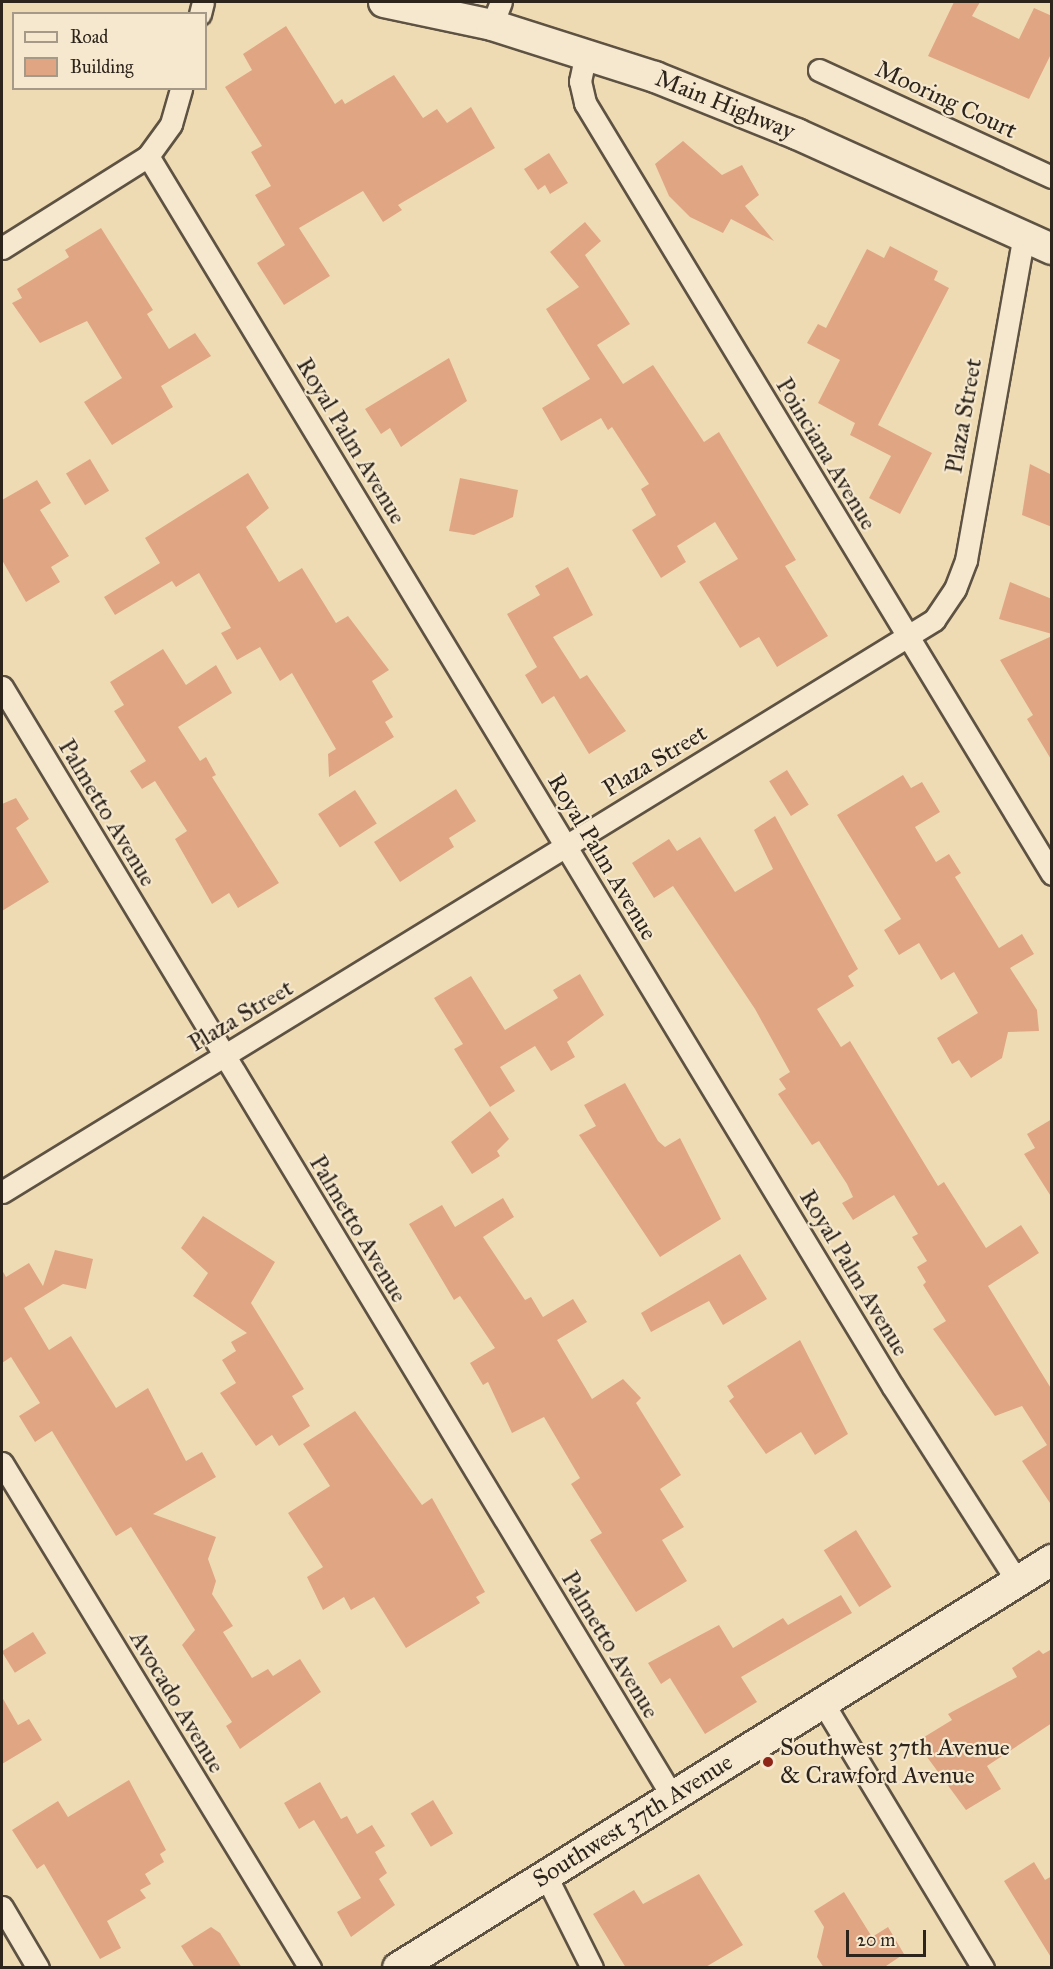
<!DOCTYPE html>
<style>
body{margin:0}
#map{position:relative;width:1053px;height:1969px;overflow:hidden;background:#efdbb3;font-family:"IM FELL Great Primer",serif}
div>[style]{position:absolute}
[style*='--x']{left:calc(var(--x)*1px);top:calc(var(--y)*1px);width:calc(var(--w)*1px);rotate:calc(var(--a)*1deg)}
.building>*{inset:0;background:#e0a684;transform-origin:0 0}
.roads{filter:drop-shadow(2px 0 #5e5242) drop-shadow(-2px 0 #5e5242) drop-shadow(0 2px #5e5242) drop-shadow(0 -2px #5e5242)}
.minor>*{height:21px;margin:-10.5px;padding:0 10.5px;transform-origin:10.5px;border-radius:10.5px;background:#f5e8ce}
.secondary>*{height:30px;margin:-15px;padding:0 15px;transform-origin:15px;border-radius:15px;background:#f5e8ce}
.dots>*{width:16px;height:16px;translate:-50% -50%;box-sizing:border-box;border:3px solid #f5e8ce;border-radius:50%}
span{translate:-50% -50%;white-space:nowrap;text-align:center;line-height:1.15;-webkit-text-stroke:4.5px #f5e8ce;paint-order:stroke}
.street-label{font-size:24px;color:#2d241c}
.poi-label{font-size:24px;color:#2d241c}
.left{translate:0 -50%;text-align:left}
.frame{position:absolute;inset:0;border:3px solid #2d241c;pointer-events:none}
.legend{position:absolute;left:12px;top:12px;width:195px;height:78px;box-sizing:border-box;background:#f5e8ce;border:2px solid #a59a87;margin:0;padding:8px 10px;list-style:none;font-size:18px;color:#2d241c}
.legend li{display:flex;align-items:center;gap:12px;height:30px}
.legend b{width:30px;border:2px solid #a59a87}
.scale{position:absolute;left:846px;top:1930px;width:80px;height:27px;box-sizing:border-box;border:3px solid #2d241c;border-top:0;padding-left:8px;font-size:18px;line-height:21px;white-space:nowrap;color:#2d241c;-webkit-text-stroke:4px #f5e8ce;paint-order:stroke}
</style>
<div id="map">
<div class="building">
<i style="clip-path:polygon(954px 2px,980px 2px,972px 16px,1019px 39px,1034px 8px,1052px 16px,1052px 52px,1029px 99px,928px 56px)"></i>
<i style="clip-path:polygon(286px 26px,335px 104px,342px 99px,345px 104px,394px 75px,423px 118px,437px 109px,447px 123px,471px 107px,495px 148px,398px 205px,402px 210px,383px 222px,363px 191px,299px 228px,330px 276px,284px 305px,257px 263px,285px 245px,255px 195px,271px 186px,251px 152px,262px 146px,225px 87px,252px 70px,243px 54px)"></i>
<i style="clip-path:polygon(683px 141px,722px 175px,742px 165px,759px 195px,745px 206px,774px 241px,731px 219px,723px 233px,690px 217px,669px 196px,655px 164px)"></i>
<i style="clip-path:polygon(549px 153px,568px 183px,550px 194px,545px 185px,538px 190px,524px 169px)"></i>
<i style="clip-path:polygon(585px 222px,601px 241px,585px 255px,630px 324px,597px 345px,623px 384px,653px 365px,704px 442px,719px 432px,796px 560px,785px 566px,828px 636px,777px 667px,759px 637px,740px 648px,699px 582px,738px 559px,715px 522px,677px 546px,686px 562px,661px 578px,632px 530px,656px 515px,641px 489px,649px 484px,612px 427px,608px 430px,601px 418px,561px 441px,542px 408px,590px 379px,546px 309px,579px 287px,550px 252px)"></i>
<i style="clip-path:polygon(101px 228px,153px 310px,147px 314px,169px 349px,195px 333px,211px 356px,161px 386px,173px 407px,112px 445px,84px 402px,122px 378px,87px 321px,40px 343px,12px 303px,22px 298px,17px 289px,69px 257px,65px 250px)"></i>
<i style="clip-path:polygon(890px 246px,938px 271px,934px 280px,949px 288px,878px 425px,932px 453px,900px 514px,869px 498px,891px 456px,850px 435px,855px 423px,818px 403px,840px 360px,807px 343px,818px 324px,826px 328px,867px 249px,884px 258px)"></i>
<i style="clip-path:polygon(449px 358px,467px 401px,401px 447px,390px 428px,381px 434px,365px 409px)"></i>
<i style="left:90px;top:459px;width:37px;height:28px;rotate:59deg"></i>
<i style="clip-path:polygon(1030px 464px,1052px 475px,1052px 527px,1022px 515px)"></i>
<i style="clip-path:polygon(248px 473px,269px 508px,246px 527px,279px 582px,302px 568px,336px 623px,348px 616px,389px 670px,372px 681px,393px 717px,385px 722px,394px 737px,329px 777px,328px 754px,336px 749px,292px 673px,280px 681px,260px 647px,237px 660px,221px 633px,231px 628px,199px 573px,176px 587px,172px 581px,115px 615px,104px 597px,160px 563px,145px 538px)"></i>
<i style="clip-path:polygon(460px 478px,518px 490px,513px 517px,474px 535px,449px 531px)"></i>
<i style="clip-path:polygon(37px 480px,51px 503px,40px 510px,69px 556px,51px 567px,60px 582px,26px 602px,2px 560px,2px 500px)"></i>
<i style="clip-path:polygon(568px 567px,593px 615px,553px 637px,580px 679px,587px 675px,626px 731px,589px 754px,554px 696px,542px 704px,525px 675px,537px 667px,507px 614px,540px 595px,535px 586px)"></i>
<i style="clip-path:polygon(1010px 582px,1052px 599px,1052px 634px,999px 619px)"></i>
<i style="clip-path:polygon(1052px 636px,1052px 761px,1027px 719px,1033px 715px,1000px 660px)"></i>
<i style="clip-path:polygon(163px 649px,186px 685px,216px 665px,232px 693px,178px 727px,200px 761px,206px 757px,216px 775px,212px 777px,279px 883px,238px 908px,229px 893px,212px 904px,175px 839px,187px 831px,155px 781px,142px 789px,130px 771px,146px 761px,114px 711px,124px 705px,110px 682px)"></i>
<i style="left:787px;top:770px;width:41px;height:21px;rotate:58deg"></i>
<i style="clip-path:polygon(903px 775px,911px 788px,922px 782px,940px 812px,915px 827px,936px 862px,949px 854px,961px 873px,955px 877px,999px 948px,1022px 934px,1034px 954px,1010px 968px,1037px 1010px,1039px 1031px,1008px 1032px,1002px 1058px,971px 1078px,959px 1060px,952px 1064px,937px 1038px,978px 1013px,954px 972px,941px 980px,919px 943px,899px 955px,884px 930px,901px 919px,837px 815px)"></i>
<i style="clip-path:polygon(456px 789px,476px 821px,449px 838px,454px 847px,400px 882px,374px 842px)"></i>
<i style="left:355px;top:790px;width:40px;height:44px;rotate:57deg"></i>
<i style="clip-path:polygon(16px 798px,29px 819px,16px 828px,49px 882px,2px 911px,2px 804px)"></i>
<i style="clip-path:polygon(775px 816px,858px 969px,848px 976px,854px 986px,817px 1009px,841px 1047px,850px 1041px,938px 1186px,944px 1182px,986px 1248px,1021px 1225px,1039px 1253px,988px 1286px,1052px 1390px,1052px 1506px,1022px 1461px,1047px 1445px,1022px 1406px,995px 1416px,933px 1329px,946px 1321px,923px 1285px,926px 1282px,917px 1267px,927px 1261px,912px 1237px,918px 1234px,894px 1195px,853px 1220px,842px 1203px,853px 1197px,847px 1184px,819px 1141px,812px 1145px,778px 1094px,786px 1089px,779px 1079px,790px 1072px,755px 1009px,673px 886px,654px 898px,632px 863px,669px 839px,677px 851px,700px 837px,735px 892px,773px 869px,754px 830px)"></i>
<i style="clip-path:polygon(580px 974px,604px 1015px,567px 1042px,575px 1057px,551px 1071px,535px 1046px,500px 1067px,515px 1091px,490px 1107px,454px 1049px,463px 1044px,434px 998px,471px 976px,505px 1030px,558px 998px,553px 990px)"></i>
<i style="clip-path:polygon(625px 1083px,658px 1141px,665px 1147px,680px 1138px,721px 1219px,660px 1257px,579px 1135px,596px 1126px,584px 1105px)"></i>
<i style="clip-path:polygon(490px 1111px,509px 1139px,497px 1151px,500px 1156px,472px 1174px,451px 1142px)"></i>
<i style="clip-path:polygon(1052px 1119px,1052px 1198px,1024px 1154px,1035px 1148px,1027px 1134px)"></i>
<i style="clip-path:polygon(503px 1198px,514px 1217px,483px 1237px,525px 1300px,531px 1297px,543px 1317px,573px 1299px,587px 1322px,557px 1340px,592px 1399px,623px 1379px,641px 1398px,636px 1403px,681px 1475px,660px 1489px,684px 1527px,662px 1540px,687px 1581px,636px 1612px,590px 1540px,602px 1533px,571px 1484px,580px 1478px,544px 1417px,512px 1433px,488px 1382px,483px 1385px,470px 1363px,495px 1348px,460px 1296px,454px 1300px,409px 1224px,442px 1205px,455px 1227px)"></i>
<i style="clip-path:polygon(203px 1216px,275px 1262px,251px 1303px,304px 1389px,292px 1396px,310px 1426px,279px 1446px,272px 1435px,256px 1446px,220px 1393px,236px 1383px,222px 1360px,236px 1351px,231px 1342px,247px 1333px,193px 1296px,208px 1273px,181px 1248px)"></i>
<i style="clip-path:polygon(55px 1250px,93px 1259px,86px 1289px,63px 1284px,24px 1308px,49px 1350px,71px 1336px,116px 1408px,148px 1388px,186px 1461px,202px 1452px,216px 1477px,153px 1514px,216px 1537px,208px 1559px,216px 1581px,212px 1594px,233px 1626px,223px 1632px,252px 1678px,268px 1669px,273px 1676px,300px 1659px,321px 1692px,240px 1749px,226px 1726px,232px 1722px,182px 1645px,195px 1630px,131px 1527px,116px 1536px,52px 1431px,35px 1442px,19px 1416px,40px 1403px,11px 1357px,2px 1363px,2px 1270px,6px 1277px,29px 1263px,43px 1286px)"></i>
<i style="clip-path:polygon(740px 1254px,767px 1299px,723px 1325px,709px 1301px,651px 1332px,641px 1313px)"></i>
<i style="clip-path:polygon(800px 1340px,848px 1434px,815px 1455px,801px 1432px,766px 1454px,729px 1401px,734px 1397px,727px 1386px)"></i>
<i style="clip-path:polygon(355px 1411px,422px 1505px,432px 1498px,485px 1592px,476px 1597px,480px 1603px,406px 1648px,374px 1597px,351px 1610px,344px 1597px,323px 1610px,307px 1577px,323px 1567px,288px 1513px,330px 1486px,303px 1444px)"></i>
<i style="left:856px;top:1530px;width:67px;height:38px;rotate:58deg"></i>
<i style="clip-path:polygon(841px 1595px,852px 1613px,741px 1677px,757px 1702px,705px 1734px,670px 1678px,661px 1684px,648px 1663px,719px 1625px,733px 1648px,783px 1618px,788px 1625px)"></i>
<i style="left:33px;top:1632px;width:25px;height:37px;rotate:58deg"></i>
<i style="clip-path:polygon(1052px 1649px,1052px 1723px,987px 1766px,1001px 1789px,966px 1810px,916px 1742px,952px 1720px,948px 1714px,1017px 1677px,1012px 1668px,1039px 1650px,1043px 1654px)"></i>
<i style="clip-path:polygon(2px 1697px,18px 1725px,29px 1719px,42px 1740px,2px 1764px)"></i>
<i style="clip-path:polygon(129px 1780px,166px 1850px,160px 1854px,164px 1862px,145px 1874px,151px 1884px,140px 1890px,146px 1898px,107px 1921px,121px 1948px,100px 1959px,44px 1864px,37px 1869px,12px 1830px,58px 1801px,68px 1817px)"></i>
<i style="clip-path:polygon(320px 1782px,341px 1819px,347px 1816px,357px 1834px,372px 1825px,385px 1846px,375px 1852px,387px 1873px,379px 1879px,395px 1905px,351px 1937px,337px 1912px,361px 1898px,314px 1820px,299px 1829px,284px 1803px)"></i>
<i style="left:433px;top:1800px;width:39px;height:26px;rotate:59deg"></i>
<i style="clip-path:polygon(1034px 1862px,1045px 1880px,1052px 1876px,1052px 1959px,1004px 1881px)"></i>
<i style="clip-path:polygon(699px 1874px,743px 1945px,704px 1968px,626px 1968px,593px 1914px,634px 1890px,643px 1904px)"></i>
<i style="clip-path:polygon(844px 1892px,872px 1937px,888px 1927px,904px 1954px,883px 1968px,824px 1968px,817px 1957px,824px 1927px,814px 1911px)"></i>
<i style="clip-path:polygon(211px 1927px,220px 1933px,242px 1968px,195px 1968px,181px 1946px)"></i>
</div>
<div class="roads">
<div class="minor">
<i style="--x:200;--y:14;--w:12;--a:-76"></i>
<i style="--x:492;--y:25;--w:25;--a:-69"></i>
<i style="--x:586;--y:53;--w:29;--a:102"></i>
<i style="--x:580;--y:81;--w:23;--a:77"></i>
<i style="--x:585;--y:103;--w:901;--a:58.8"></i>
<i style="--x:819;--y:70;--w:256;--a:24.7"></i>
<i style="--x:148;--y:156;--w:1439;--a:58.82"></i>
<i style="--x:893;--y:1387;--w:230;--a:57.4"></i>
<i style="--x:2;--y:248;--w:173;--a:-32.2"></i>
<i style="--x:148;--y:156;--w:39;--a:-54"></i>
<i style="--x:171;--y:124;--w:37;--a:-74"></i>
<i style="--x:2;--y:687;--w:1296;--a:58.86"></i>
<i style="--x:2;--y:1192;--w:1094;--a:-31.54"></i>
<i style="--x:934;--y:620;--w:37;--a:-56"></i>
<i style="--x:955;--y:589;--w:31;--a:-69"></i>
<i style="--x:966;--y:560;--w:330;--a:-79.9"></i>
<i style="--x:2;--y:1463;--w:592;--a:58.62"></i>
<i style="--x:823;--y:1703;--w:310;--a:58.9"></i>
<i style="--x:546;--y:1876;--w:103;--a:63.4"></i>
<i style="--x:2;--y:1907;--w:71;--a:59.5"></i>
</div>
<div class="secondary">
<i style="--x:384;--y:2;--w:110;--a:12"></i>
<i style="--x:492;--y:25;--w:171;--a:17.7"></i>
<i style="--x:655;--y:77;--w:153;--a:21.9"></i>
<i style="--x:797;--y:134;--w:280;--a:24.3"></i>
<i style="--x:398;--y:1968;--w:771;--a:-31.96"></i>
</div>
</div>
<div class="dots">
<i style="left:768px;top:1762px;background:#8f2418"></i>
</div>
<div class="street-label">
<span style="left:946px;top:100px;rotate:25deg">Mooring Court</span>
<span style="left:725px;top:105px;rotate:22deg">Main Highway</span>
<span style="left:964px;top:416px;rotate:-80deg">Plaza Street</span>
<span style="left:351px;top:441px;rotate:59deg">Royal Palm Avenue</span>
<span style="left:826px;top:454px;rotate:59deg">Poinciana Avenue</span>
<span style="left:655px;top:761px;rotate:-31deg">Plaza Street</span>
<span style="left:107px;top:813px;rotate:59deg">Palmetto Avenue</span>
<span style="left:602px;top:857px;rotate:59deg">Royal Palm Avenue</span>
<span style="left:241px;top:1016px;rotate:-31deg">Plaza Street</span>
<span style="left:358px;top:1229px;rotate:59deg">Palmetto Avenue</span>
<span style="left:854px;top:1273px;rotate:59deg">Royal Palm Avenue</span>
<span style="left:610px;top:1645px;rotate:59deg">Palmetto Avenue</span>
<span style="left:177px;top:1702px;rotate:59deg">Avocado Avenue</span>
<span style="left:633px;top:1821px;rotate:-32deg">Southwest 37th Avenue</span>
</div>
<div class="poi-label">
<span class="left" style="left:780px;top:1762px">Southwest 37th Avenue<br>&amp; Crawford Avenue</span>
</div>
<div class="frame"></div>
<ul class="legend">
<li><b style="height:8px;background:#f5e8ce"></b>Road</li>
<li><b style="height:16px;background:#e0a684"></b>Building</li>
</ul>
<div class="scale">20 m</div>
</div>
